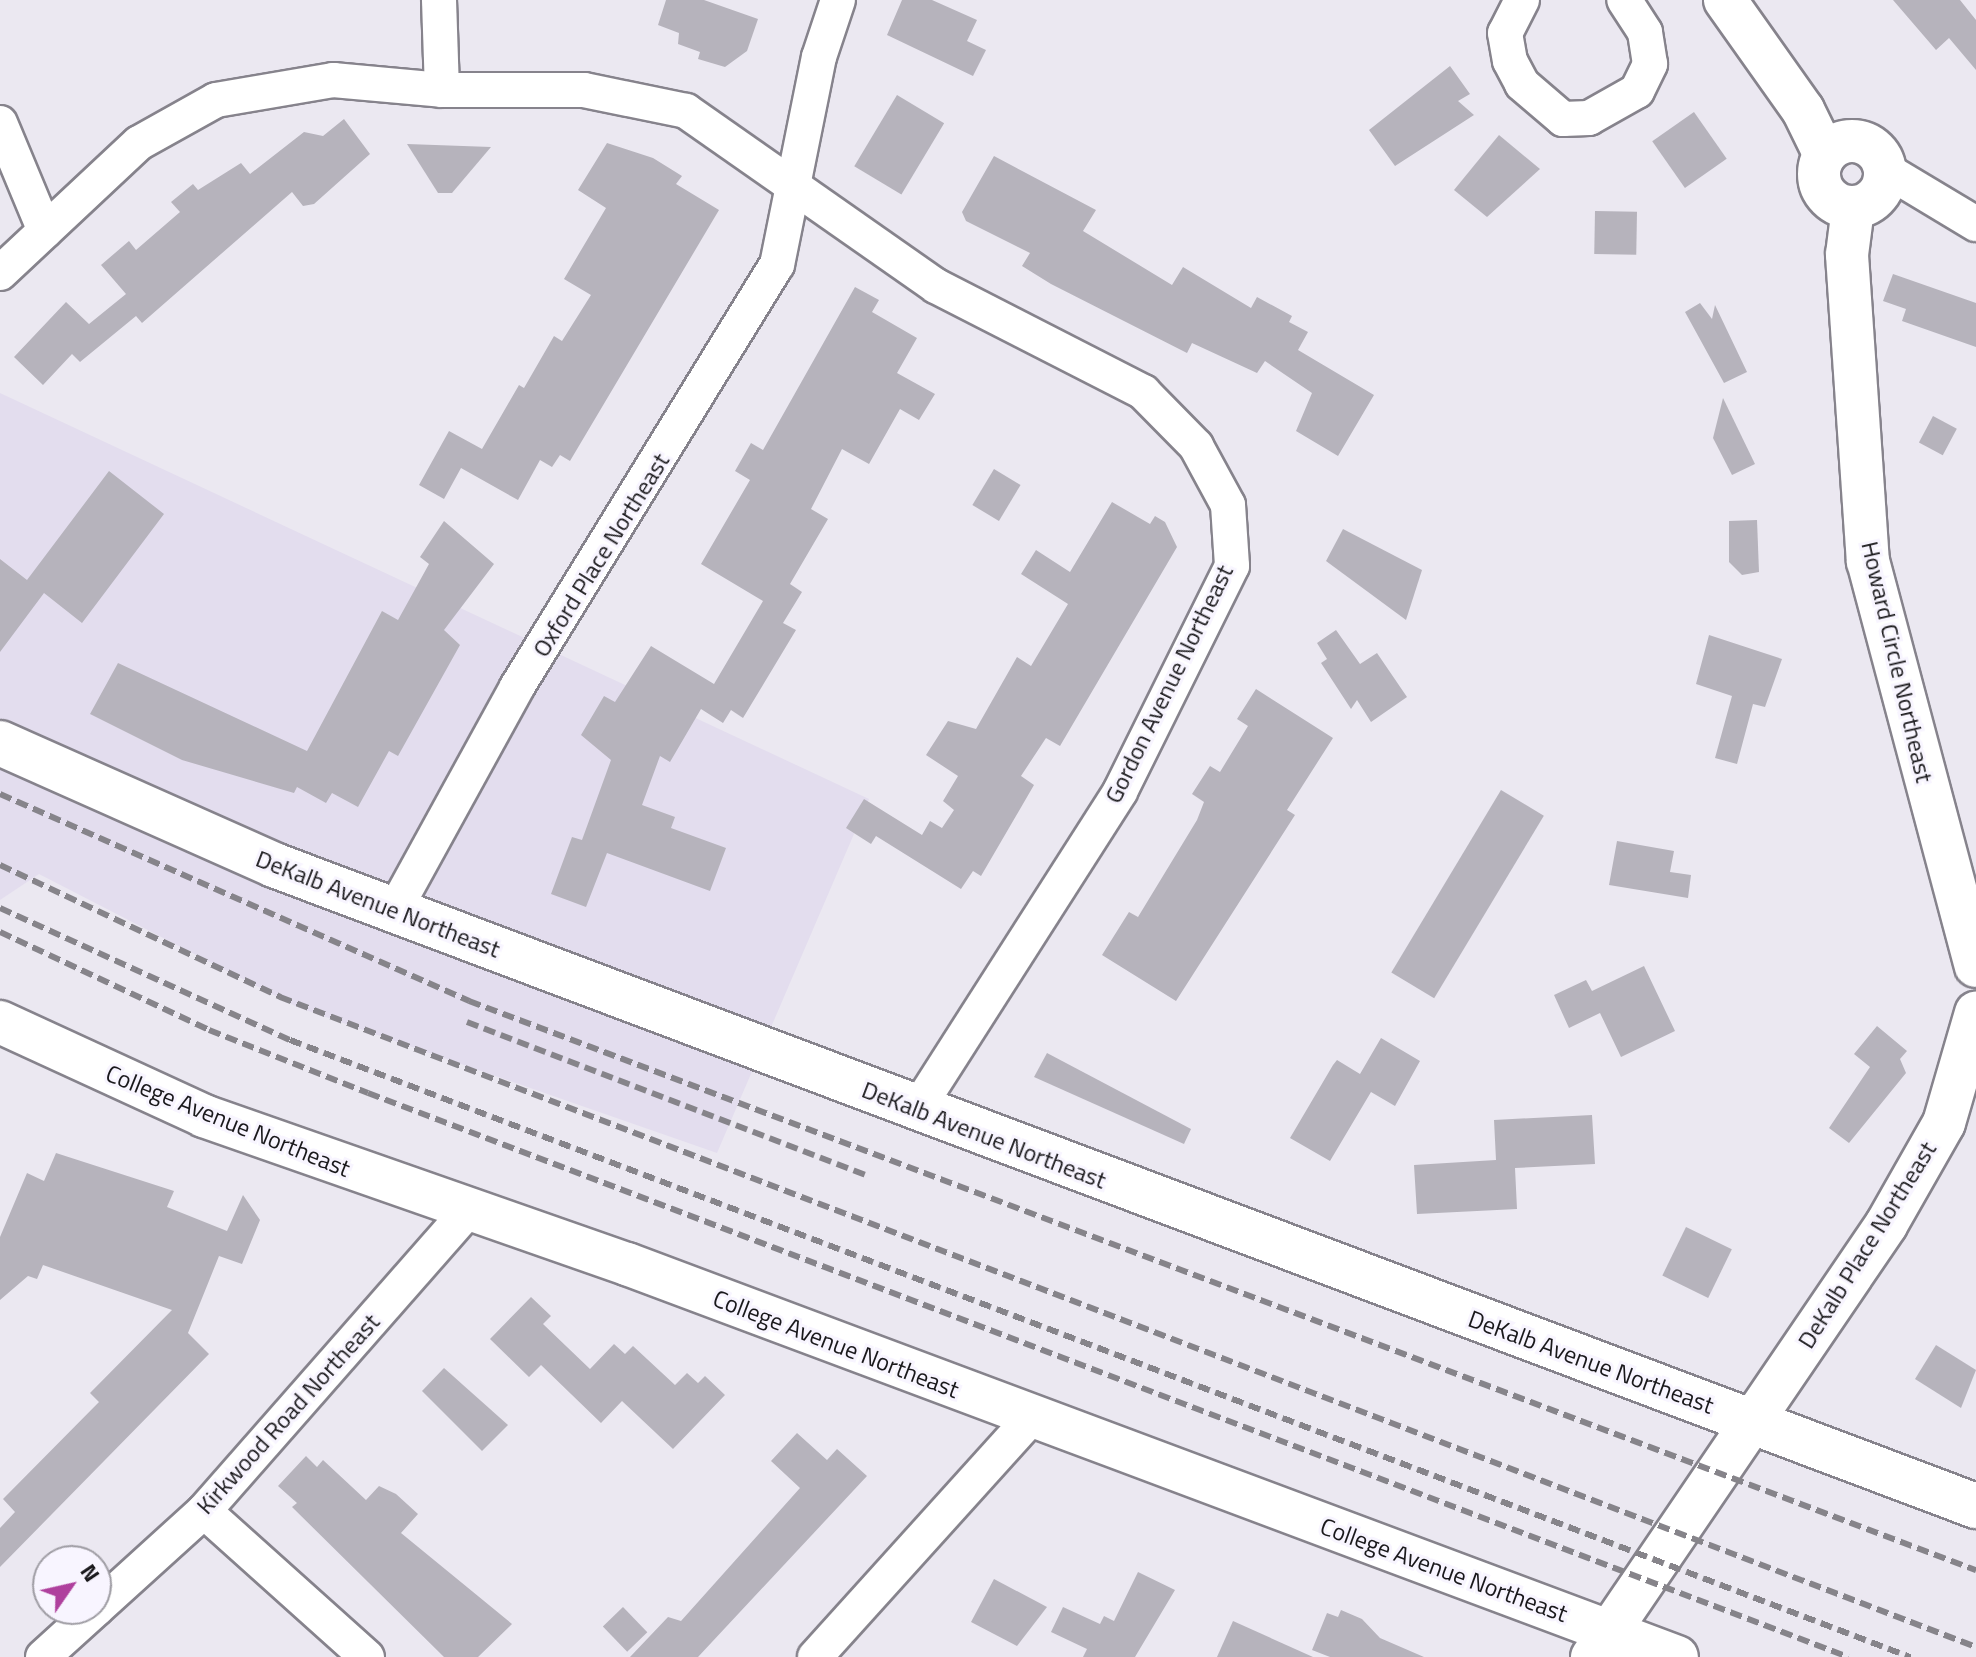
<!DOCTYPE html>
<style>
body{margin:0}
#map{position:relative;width:1976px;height:1657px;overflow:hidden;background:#ebe8f1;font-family:"Titillium Web",sans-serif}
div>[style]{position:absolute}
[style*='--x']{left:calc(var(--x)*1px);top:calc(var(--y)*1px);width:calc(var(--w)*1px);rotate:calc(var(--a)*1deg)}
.built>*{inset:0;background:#e3ddee}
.building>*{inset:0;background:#b6b3bc;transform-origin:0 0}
.roads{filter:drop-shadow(2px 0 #86838c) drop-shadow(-2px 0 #86838c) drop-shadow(0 2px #86838c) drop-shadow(0 -2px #86838c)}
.minor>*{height:34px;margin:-17px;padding:0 17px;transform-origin:17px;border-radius:17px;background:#fff}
.tertiary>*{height:42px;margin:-21px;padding:0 21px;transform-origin:21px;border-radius:21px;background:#fff}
.tertiary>.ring{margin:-21px;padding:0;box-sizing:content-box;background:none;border:42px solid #fff;border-radius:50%}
.secondary>*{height:44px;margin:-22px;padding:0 22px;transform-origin:22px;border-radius:22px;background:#fff}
.rail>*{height:6px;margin-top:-3px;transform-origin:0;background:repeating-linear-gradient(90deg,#86848a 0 12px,transparent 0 18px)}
span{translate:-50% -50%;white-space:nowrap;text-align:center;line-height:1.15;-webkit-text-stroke:6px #f8f5ff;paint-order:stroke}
.street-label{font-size:24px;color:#19181b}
.north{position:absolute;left:32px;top:1545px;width:80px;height:80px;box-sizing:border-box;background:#f8f5ff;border:2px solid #9f9da4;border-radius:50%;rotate:56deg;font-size:22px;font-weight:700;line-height:32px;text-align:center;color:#19181b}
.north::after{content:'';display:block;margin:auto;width:28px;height:36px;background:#af409d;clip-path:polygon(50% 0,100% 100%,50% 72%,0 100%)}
</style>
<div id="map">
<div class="built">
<i style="clip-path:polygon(0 393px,869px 799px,717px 1153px,297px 1007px,39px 874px,0 900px)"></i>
</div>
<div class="building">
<i style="clip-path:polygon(666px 0,704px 0,758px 19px,747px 51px,725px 67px,698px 59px,700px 52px,678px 44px,679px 33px,658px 25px)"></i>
<i style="clip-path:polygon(902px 0,932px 0,977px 20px,967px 41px,986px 50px,973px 76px,887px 35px)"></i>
<i style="clip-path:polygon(1893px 0,1960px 0,1976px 20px,1976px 70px,1949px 38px,1936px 50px)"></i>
<i style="clip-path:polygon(1450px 66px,1470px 94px,1458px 101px,1474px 115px,1395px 166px,1369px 130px)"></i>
<i style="left:897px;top:95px;width:55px;height:83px;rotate:31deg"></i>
<i style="left:1694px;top:112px;width:57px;height:51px;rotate:55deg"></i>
<i style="clip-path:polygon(344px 119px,370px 154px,314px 204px,303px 206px,292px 192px,142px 323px,136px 316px,80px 362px,72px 354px,43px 385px,14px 357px,66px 302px,89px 324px,126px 294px,101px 265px,129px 241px,136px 250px,180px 212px,171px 202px,193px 184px,198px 190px,241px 163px,250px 174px,304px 132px,323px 136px)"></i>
<i style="clip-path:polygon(1499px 135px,1540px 169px,1487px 217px,1454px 190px)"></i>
<i style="clip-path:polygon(607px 143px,653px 158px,682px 176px,676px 184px,719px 210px,570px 461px,560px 455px,552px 467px,540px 460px,518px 500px,461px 468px,444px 499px,419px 485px,449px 431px,482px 449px,519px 385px,524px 388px,554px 336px,562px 341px,591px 295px,564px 279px,606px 208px,578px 190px)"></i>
<i style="clip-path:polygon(407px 144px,491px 147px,452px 193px,438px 193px)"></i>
<i style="clip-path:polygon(994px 156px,1096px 210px,1083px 231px,1172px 285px,1183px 267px,1251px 308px,1257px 297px,1292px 316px,1289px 322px,1308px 332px,1298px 350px,1374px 395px,1338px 456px,1296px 431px,1312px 393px,1265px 361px,1257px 373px,1192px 343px,1187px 353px,1051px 284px,1022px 266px,1030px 253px,966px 221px,962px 212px)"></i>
<i style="left:1595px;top:211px;width:42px;height:43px;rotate:1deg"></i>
<i style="clip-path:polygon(1893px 274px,1976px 303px,1976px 347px,1902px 321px,1906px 309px,1883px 301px)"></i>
<i style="clip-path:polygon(855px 287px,879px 300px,872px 312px,917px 338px,897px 373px,935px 394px,919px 420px,900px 409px,869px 464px,842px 449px,811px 509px,828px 519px,790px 584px,802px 592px,783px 623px,796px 630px,743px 718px,731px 710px,723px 723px,701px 709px,670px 762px,660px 756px,642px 805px,675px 817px,671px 828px,726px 848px,710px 891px,607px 853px,586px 907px,551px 894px,572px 837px,582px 840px,611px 760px,581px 735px,604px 696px,615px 702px,651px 646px,714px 684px,763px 601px,701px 564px,750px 480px,735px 471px,751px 443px,763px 450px)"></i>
<i style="clip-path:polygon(1700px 303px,1712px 319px,1715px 305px,1747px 372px,1724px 383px,1685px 312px)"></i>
<i style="clip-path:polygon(1723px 398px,1755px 464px,1732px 475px,1713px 438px)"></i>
<i style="left:1933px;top:416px;width:27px;height:30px;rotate:28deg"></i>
<i style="left:994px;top:469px;width:31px;height:42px;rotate:31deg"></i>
<i style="clip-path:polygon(109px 471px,164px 514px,82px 623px,44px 593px,0 652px,0 559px,27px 580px)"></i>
<i style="clip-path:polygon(1112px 502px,1150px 524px,1155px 516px,1165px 522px,1177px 547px,1060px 746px,1046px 738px,1021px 776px,1034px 785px,981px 876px,973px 871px,961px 889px,876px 836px,871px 844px,846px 828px,864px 799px,922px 835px,930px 821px,942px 828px,954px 810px,943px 801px,958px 776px,926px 755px,948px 721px,976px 729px,1017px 657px,1031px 666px,1068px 604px,1021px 574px,1036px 550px,1070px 572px)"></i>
<i style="clip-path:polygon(1757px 520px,1759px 572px,1742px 575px,1729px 562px,1729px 521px)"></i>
<i style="clip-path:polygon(444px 521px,494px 564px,444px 630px,460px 645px,398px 756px,389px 751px,358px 807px,332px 793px,326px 803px,297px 787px,294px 793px,182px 760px,90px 714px,118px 663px,307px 751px,382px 611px,398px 620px,429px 564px,420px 557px)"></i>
<i style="clip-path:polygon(1343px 529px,1422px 570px,1406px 620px,1326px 561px)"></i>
<i style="clip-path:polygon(1336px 630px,1360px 664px,1377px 653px,1407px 697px,1371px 722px,1357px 700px,1351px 709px,1321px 663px,1327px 659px,1317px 643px)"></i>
<i style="clip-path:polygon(1709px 635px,1782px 659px,1765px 707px,1753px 704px,1737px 764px,1715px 758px,1732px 696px,1696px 684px)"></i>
<i style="clip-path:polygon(1256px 689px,1333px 738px,1287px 810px,1295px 815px,1176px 1001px,1102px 955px,1129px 912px,1138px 917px,1197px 820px,1204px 802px,1192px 794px,1210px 766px,1220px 772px,1248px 726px,1237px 719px)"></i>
<i style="left:1501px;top:790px;width:50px;height:213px;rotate:31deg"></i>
<i style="clip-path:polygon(1617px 841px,1674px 851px,1670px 872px,1691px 875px,1688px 898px,1609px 885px)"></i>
<i style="clip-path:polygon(1644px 966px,1675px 1031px,1621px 1057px,1600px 1013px,1569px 1028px,1554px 995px,1586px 980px,1592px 991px)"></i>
<i style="clip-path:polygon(1877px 1026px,1907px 1051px,1900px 1059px,1906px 1073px,1849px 1143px,1829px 1128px,1870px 1067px,1854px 1054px)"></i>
<i style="clip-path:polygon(1381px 1038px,1420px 1061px,1395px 1106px,1371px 1092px,1330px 1161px,1290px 1138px,1333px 1065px,1337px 1060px,1360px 1074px)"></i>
<i style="clip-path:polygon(1047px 1053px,1191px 1129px,1184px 1144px,1034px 1077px)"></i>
<i style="clip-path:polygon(1592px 1115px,1595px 1164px,1515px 1168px,1517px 1209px,1417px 1214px,1414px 1165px,1496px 1160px,1494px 1120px)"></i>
<i style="clip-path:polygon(56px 1153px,174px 1191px,167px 1207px,227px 1231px,243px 1195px,260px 1220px,242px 1264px,219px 1256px,188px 1333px,209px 1354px,0 1567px,0 1528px,15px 1512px,3px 1499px,99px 1402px,90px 1393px,172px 1310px,43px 1265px,37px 1279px,28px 1276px,0 1300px,0 1237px,27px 1173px,44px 1181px)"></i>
<i style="left:1686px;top:1227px;width:51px;height:54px;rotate:26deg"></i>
<i style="clip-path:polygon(531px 1297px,551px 1316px,543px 1324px,590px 1369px,614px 1344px,625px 1354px,633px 1346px,675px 1385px,687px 1373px,698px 1383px,705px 1376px,725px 1395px,673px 1449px,622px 1401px,601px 1423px,541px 1365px,529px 1377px,490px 1339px)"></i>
<i style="clip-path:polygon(1936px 1345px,1976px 1370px,1961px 1408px,1915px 1379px)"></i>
<i style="clip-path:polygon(444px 1368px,508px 1425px,482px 1451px,422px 1391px)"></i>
<i style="clip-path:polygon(797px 1433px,827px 1460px,837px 1449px,867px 1476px,698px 1657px,630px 1657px,668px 1617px,681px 1621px,800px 1488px,771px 1461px)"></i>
<i style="clip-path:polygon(306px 1456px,317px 1467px,323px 1460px,366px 1500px,379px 1486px,396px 1494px,418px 1514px,401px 1533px,512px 1624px,478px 1657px,444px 1657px,292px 1507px,297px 1503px,278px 1486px)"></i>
<i style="clip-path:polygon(1138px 1572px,1175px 1590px,1135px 1657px,1083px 1657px,1087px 1649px,1051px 1632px,1063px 1607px,1100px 1624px,1104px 1616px,1114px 1621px)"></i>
<i style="clip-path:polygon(994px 1579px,1047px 1607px,1017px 1646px,971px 1622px)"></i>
<i style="left:623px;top:1607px;width:35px;height:28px;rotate:46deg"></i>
<i style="clip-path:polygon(1341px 1610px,1362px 1619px,1380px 1638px,1424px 1657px,1330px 1657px,1312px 1650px,1327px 1613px,1338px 1617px)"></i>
<i style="clip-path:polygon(1233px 1621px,1313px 1657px,1217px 1657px)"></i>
</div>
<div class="roads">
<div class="minor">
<i style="--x:439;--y:0;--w:90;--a:88.1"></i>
<i style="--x:1522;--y:0;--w:37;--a:117"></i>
<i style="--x:1505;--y:33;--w:28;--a:80"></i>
<i style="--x:1510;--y:61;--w:26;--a:62"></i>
<i style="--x:1522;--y:84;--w:54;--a:40.5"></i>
<i style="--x:1563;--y:119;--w:26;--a:-2"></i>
<i style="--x:1589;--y:118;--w:55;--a:-29.4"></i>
<i style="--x:1637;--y:91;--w:30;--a:-64"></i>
<i style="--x:1650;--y:64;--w:32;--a:-99"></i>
<i style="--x:1645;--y:32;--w:38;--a:-123"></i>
<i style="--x:0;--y:123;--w:117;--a:67.4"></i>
<i style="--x:1886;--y:170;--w:105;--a:31"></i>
<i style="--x:0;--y:273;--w:190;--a:-43.1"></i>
<i style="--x:139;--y:143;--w:88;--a:-29.2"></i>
<i style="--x:216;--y:100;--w:119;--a:-9.7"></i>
<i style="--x:333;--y:80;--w:109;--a:5.2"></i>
<i style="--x:442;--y:90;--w:142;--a:0"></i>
<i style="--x:584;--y:90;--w:104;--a:11.6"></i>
<i style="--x:686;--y:111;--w:305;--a:35"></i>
<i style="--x:936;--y:286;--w:233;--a:27.1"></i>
<i style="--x:1143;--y:392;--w:76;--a:45.5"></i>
<i style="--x:1196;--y:446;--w:67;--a:61.5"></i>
<i style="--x:1228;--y:505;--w:61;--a:86.2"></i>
<i style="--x:1232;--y:566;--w:252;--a:116.4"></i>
<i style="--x:1120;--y:792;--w:377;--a:122.6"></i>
<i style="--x:394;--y:911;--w:256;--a:-61.2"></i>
<i style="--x:517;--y:687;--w:496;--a:-58.4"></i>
<i style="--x:777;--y:265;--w:212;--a:-78.6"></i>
<i style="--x:819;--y:57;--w:60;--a:-71.6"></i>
<i style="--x:204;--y:1511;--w:219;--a:41.9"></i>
<i style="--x:96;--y:1609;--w:146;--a:-42.2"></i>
<i style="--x:204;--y:1511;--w:403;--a:-48.7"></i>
<i style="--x:43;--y:1657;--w:72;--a:-42.2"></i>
<i style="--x:815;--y:1657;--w:321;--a:-47.9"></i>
</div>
<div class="tertiary">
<i style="--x:1725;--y:0;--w:135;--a:54.7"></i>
<i style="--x:1803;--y:110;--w:50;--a:63.9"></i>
<i class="ring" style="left:1819px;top:141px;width:24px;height:24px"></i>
<i style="--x:1853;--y:208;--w:47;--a:97.3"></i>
<i style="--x:1847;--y:255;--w:307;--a:86.1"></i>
<i style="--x:1868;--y:561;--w:419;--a:75.1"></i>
<i style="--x:0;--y:1022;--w:225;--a:24.7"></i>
<i style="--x:204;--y:1116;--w:448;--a:19.3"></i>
<i style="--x:627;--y:1264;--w:1121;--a:20.52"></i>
<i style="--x:1592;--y:1657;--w:523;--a:-55.76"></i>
<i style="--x:1886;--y:1225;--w:117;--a:-60.4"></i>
<i style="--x:1944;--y:1123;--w:115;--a:-73.8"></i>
</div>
<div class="secondary">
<i style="--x:0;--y:743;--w:300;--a:24"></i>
<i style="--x:274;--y:865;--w:1819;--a:20.64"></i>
</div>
</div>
<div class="rail">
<i style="--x:0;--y:794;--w:513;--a:23.81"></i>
<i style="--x:469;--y:1001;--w:1611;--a:20.69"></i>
<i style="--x:0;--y:865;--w:310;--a:25.2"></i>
<i style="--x:280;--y:997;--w:1816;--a:20.97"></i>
<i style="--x:0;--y:908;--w:319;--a:24.5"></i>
<i style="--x:290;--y:1040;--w:1734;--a:20.85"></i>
<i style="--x:0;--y:932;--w:231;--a:25.1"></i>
<i style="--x:209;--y:1030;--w:171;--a:21.6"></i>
<i style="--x:368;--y:1093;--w:1584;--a:20.86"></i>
<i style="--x:467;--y:1022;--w:427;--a:21"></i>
</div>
<div class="street-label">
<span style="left:601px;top:555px;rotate:-58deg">Oxford Place Northeast</span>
<span style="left:1897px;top:662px;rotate:77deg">Howard Circle Northeast</span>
<span style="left:1169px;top:684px;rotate:-64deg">Gordon Avenue Northeast</span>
<span style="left:378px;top:904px;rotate:21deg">DeKalb Avenue Northeast</span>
<span style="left:228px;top:1121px;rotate:22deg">College Avenue Northeast</span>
<span style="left:984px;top:1135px;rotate:21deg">DeKalb Avenue Northeast</span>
<span style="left:1867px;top:1245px;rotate:-58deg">DeKalb Place Northeast</span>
<span style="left:836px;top:1344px;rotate:21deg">College Avenue Northeast</span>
<span style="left:1591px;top:1362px;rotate:20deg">DeKalb Avenue Northeast</span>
<span style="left:288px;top:1414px;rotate:-48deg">Kirkwood Road Northeast</span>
<span style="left:1444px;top:1570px;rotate:20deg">College Avenue Northeast</span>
</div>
<div class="north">N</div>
</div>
